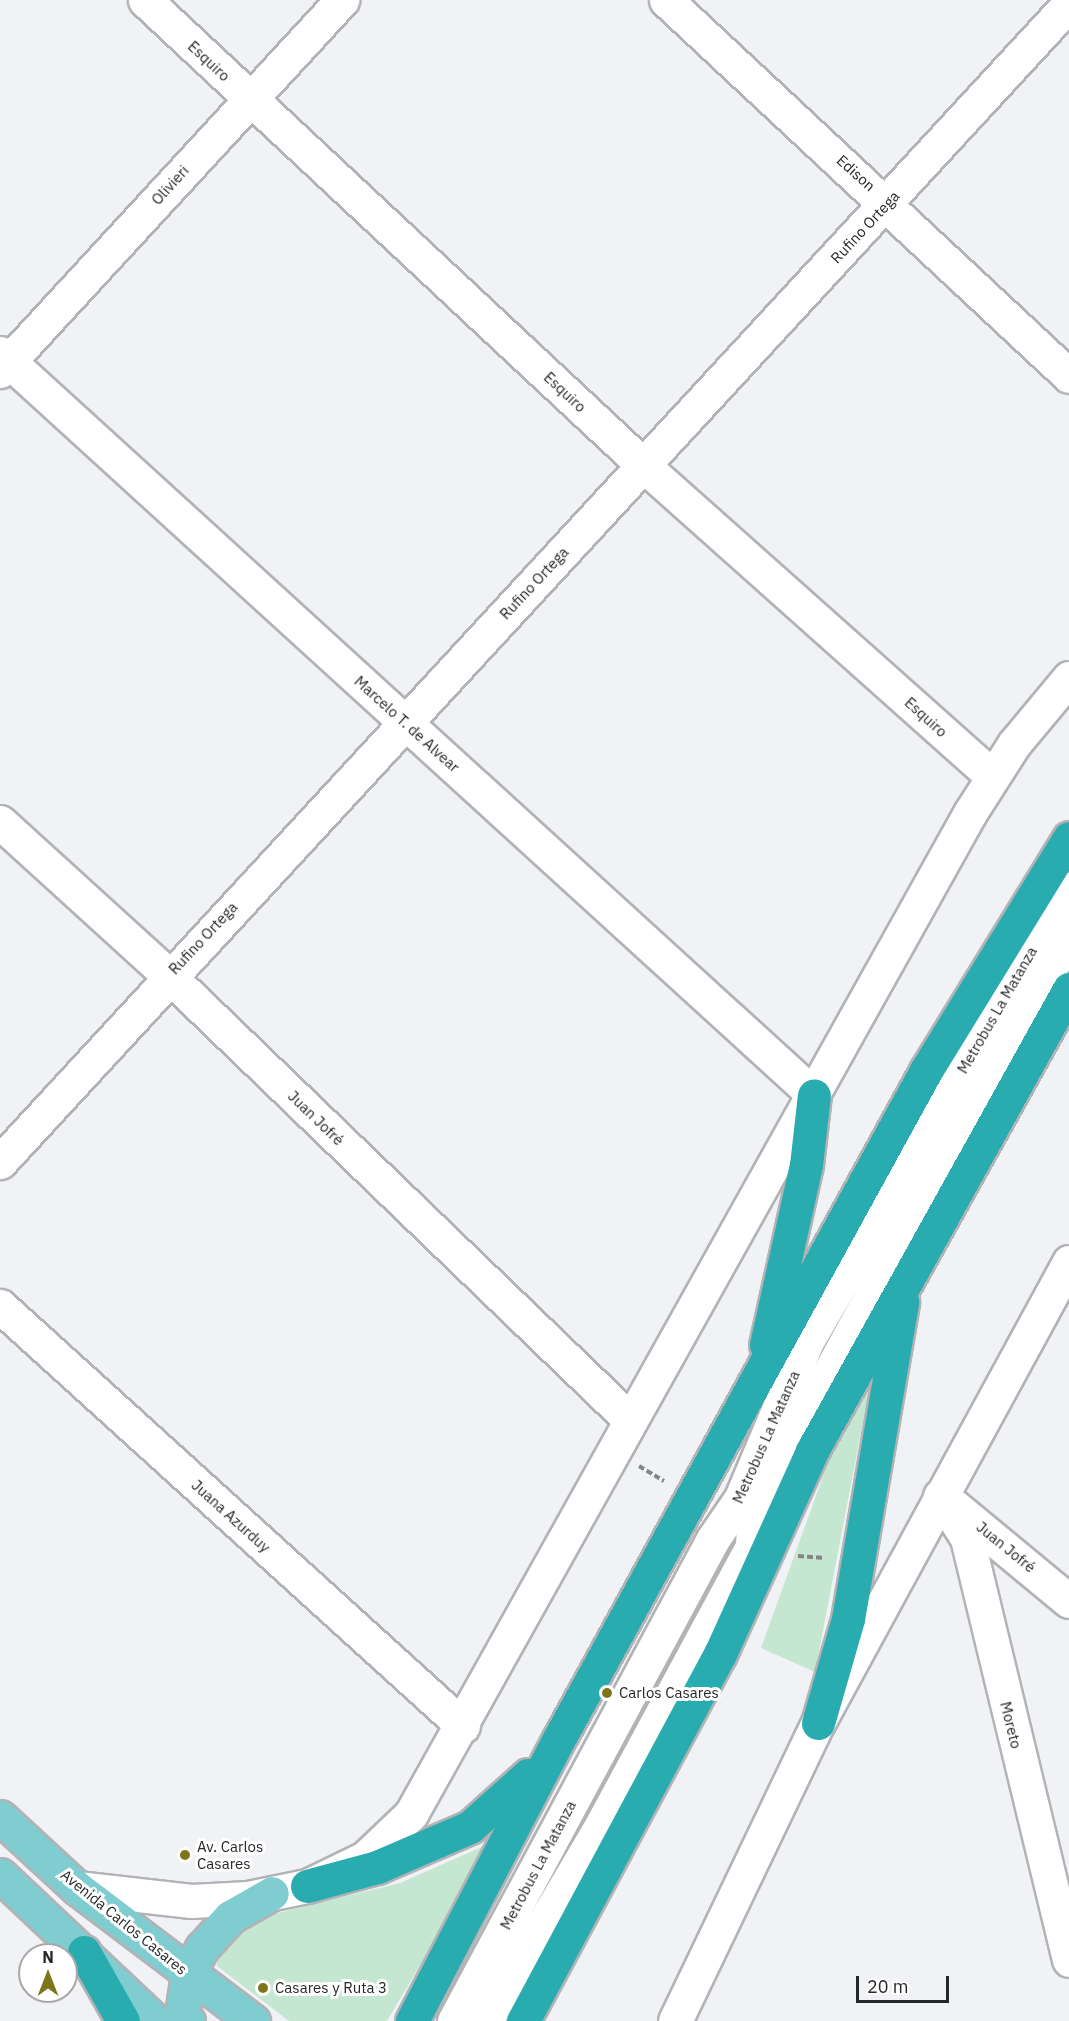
<!DOCTYPE html>
<meta charset="utf-8">
<style>
body{margin:0}
#map{position:relative;width:1069px;height:2021px;overflow:hidden;background:#f1f2f6;font-family:"IBM Plex Sans",sans-serif}
div>[style]{position:absolute}
[style*='--x']{left:calc(var(--x)*1px);top:calc(var(--y)*1px);width:calc(var(--w)*1px);rotate:calc(var(--a)*1deg)}
.green>*{inset:0;background:#c5e6d0}
.path>*{height:4px;margin-top:-2px;transform-origin:0;background:repeating-linear-gradient(90deg,#848587 0 6px,transparent 0 9px)}
.roads{filter:drop-shadow(2px 0 #b2b3b7) drop-shadow(-2px 0 #b2b3b7) drop-shadow(0 2px #b2b3b7) drop-shadow(0 -2px #b2b3b7)}
.minor>*{height:33px;margin:-16.5px;padding:0 16.5px;transform-origin:16.5px;border-radius:16.5px;background:#fff}
.major>*{height:33px;margin:-16.5px;padding:0 16.5px;transform-origin:16.5px;border-radius:16.5px;background:#7fcdd0}
.highway>*{height:33px;margin:-16.5px;padding:0 16.5px;transform-origin:16.5px;border-radius:16.5px;background:#29acb0}
.dots>*{width:16px;height:16px;translate:-50% -50%;box-sizing:border-box;border:3px solid #fff;border-radius:50%}
span{translate:-50% -50%;white-space:nowrap;text-align:center;line-height:1.15;-webkit-text-stroke:6px #fff;paint-order:stroke}
.street-label{font-size:15px;color:#252627}
.poi-label{font-size:15px;color:#252627}
.left{translate:0 -50%;text-align:left}
.north{position:absolute;left:18px;top:1943px;width:60px;height:60px;box-sizing:border-box;background:#fff;border:2px solid #a8a8a9;border-radius:50%;rotate:0deg;font-size:16px;font-weight:700;line-height:24px;text-align:center;color:#252627}
.north::after{content:'';display:block;margin:auto;width:21px;height:27px;background:#7e7518;clip-path:polygon(50% 0,100% 100%,50% 72%,0 100%)}
.scale{position:absolute;left:856px;top:1976px;width:93px;height:27px;box-sizing:border-box;border:3px solid #252627;border-top:0;padding-left:8px;font-size:18px;line-height:21px;white-space:nowrap;color:#252627;-webkit-text-stroke:4px #fff;paint-order:stroke}
</style>
<div id="map">
<div class="green">
<i style="clip-path:polygon(871px 1380px,815px 1672px,761px 1648px,830px 1457px)"></i>
<i style="clip-path:polygon(493px 1842px,387px 2021px,289px 2021px,217px 1966px,217px 1956px,253px 1919px,400px 1883px)"></i>
</div>
<div class="path">
<i style="--x:639;--y:1466;--w:29;--a:31"></i>
<i style="--x:798;--y:1556;--w:27;--a:4"></i>
</div>
<div class="roads">
<div class="minor">
<i style="--x:145;--y:0;--w:681;--a:43.04"></i>
<i style="--x:643;--y:465;--w:467;--a:41.7"></i>
<i style="--x:666;--y:0;--w:551;--a:43.01"></i>
<i style="--x:0;--y:353;--w:1101;--a:42.35"></i>
<i style="--x:0;--y:371;--w:505;--a:-47.33"></i>
<i style="--x:0;--y:822;--w:227;--a:42.3"></i>
<i style="--x:168;--y:975;--w:640;--a:43.92"></i>
<i style="--x:0;--y:1162;--w:1576;--a:-47.29"></i>
<i style="--x:0;--y:1306;--w:625;--a:42.21"></i>
<i style="--x:940;--y:1496;--w:50;--a:57.3"></i>
<i style="--x:967;--y:1538;--w:434;--a:76.4"></i>
<i style="--x:954;--y:1506;--w:149;--a:39.6"></i>
<i style="--x:77;--y:1888;--w:115;--a:6.5"></i>
<i style="--x:191;--y:1901;--w:57;--a:-3"></i>
<i style="--x:248;--y:1898;--w:60;--a:-11.5"></i>
<i style="--x:307;--y:1886;--w:64;--a:-25.8"></i>
<i style="--x:365;--y:1858;--w:64;--a:-43.7"></i>
<i style="--x:411;--y:1814;--w:1147;--a:-60.82"></i>
<i style="--x:970;--y:813;--w:82;--a:-57.5"></i>
<i style="--x:1014;--y:744;--w:86;--a:-50.2"></i>
<i style="--x:454;--y:2021;--w:547;--a:-61.75"></i>
<i style="--x:713;--y:1539;--w:50;--a:-55.7"></i>
<i style="--x:741;--y:1498;--w:168;--a:-67.2"></i>
<i style="--x:806;--y:1343;--w:525;--a:-59.92"></i>
<i style="--x:486;--y:2021;--w:231;--a:-59.5"></i>
<i style="--x:603;--y:1822;--w:314;--a:-61.6"></i>
<i style="--x:752;--y:1546;--w:17;--a:-87"></i>
<i style="--x:753;--y:1529;--w:101;--a:-66"></i>
<i style="--x:794;--y:1437;--w:573;--a:-61.33"></i>
<i style="--x:675;--y:2021;--w:331;--a:-64.4"></i>
<i style="--x:818;--y:1723;--w:525;--a:-61.43"></i>
</div>
<div class="major">
<i style="--x:0;--y:1817;--w:105;--a:42.7"></i>
<i style="--x:77;--y:1888;--w:221;--a:37.1"></i>
<i style="--x:0;--y:1875;--w:213;--a:43.3"></i>
<i style="--x:188;--y:2021;--w:9;--a:-131"></i>
<i style="--x:182;--y:2014;--w:40;--a:-81.5"></i>
<i style="--x:188;--y:1974;--w:30;--a:-62"></i>
<i style="--x:202;--y:1948;--w:42;--a:-47.9"></i>
<i style="--x:230;--y:1917;--w:48;--a:-29.7"></i>
</div>
<div class="highway">
<i style="--x:766;--y:1345;--w:184;--a:-77.5"></i>
<i style="--x:806;--y:1165;--w:70;--a:-83.5"></i>
<i style="--x:818;--y:1723;--w:108;--a:-73.9"></i>
<i style="--x:848;--y:1619;--w:322;--a:-80.3"></i>
<i style="--x:307;--y:1886;--w:73;--a:-15.2"></i>
<i style="--x:377;--y:1867;--w:101;--a:-23.3"></i>
<i style="--x:470;--y:1827;--w:78;--a:-41.9"></i>
<i style="--x:84;--y:1952;--w:79;--a:60.5"></i>
<i style="--x:412;--y:2021;--w:320;--a:-62.5"></i>
<i style="--x:560;--y:1737;--w:762;--a:-61.22"></i>
<i style="--x:927;--y:1069;--w:271;--a:-58.4"></i>
<i style="--x:523;--y:2021;--w:417;--a:-61.8"></i>
<i style="--x:720;--y:1654;--w:223;--a:-65.6"></i>
<i style="--x:812;--y:1451;--w:529;--a:-60.91"></i>
</div>
</div>
<div class="dots">
<i style="left:607px;top:1693px;background:#7e7518"></i>
<i style="left:185px;top:1855px;background:#7e7518"></i>
<i style="left:263px;top:1988px;background:#7e7518"></i>
</div>
<div class="street-label">
<span style="left:209px;top:61px;rotate:43deg">Esquiro</span>
<span style="left:856px;top:173px;rotate:42deg">Edison</span>
<span style="left:170px;top:185px;rotate:-48deg">Olivieri</span>
<span style="left:865px;top:227px;rotate:-47deg">Rufino Ortega</span>
<span style="left:565px;top:392px;rotate:43deg">Esquiro</span>
<span style="left:534px;top:583px;rotate:-47deg">Rufino Ortega</span>
<span style="left:926px;top:717px;rotate:42deg">Esquiro</span>
<span style="left:407px;top:724px;rotate:42deg">Marcelo T. de Alvear</span>
<span style="left:203px;top:938px;rotate:-47deg">Rufino Ortega</span>
<span style="left:997px;top:1010px;rotate:-60deg">Metrobus La Matanza</span>
<span style="left:316px;top:1118px;rotate:44deg">Juan Jofré</span>
<span style="left:766px;top:1437px;rotate:-66deg">Metrobus La Matanza</span>
<span style="left:231px;top:1516px;rotate:42deg">Juana Azurduy</span>
<span style="left:1006px;top:1547px;rotate:39deg">Juan Jofré</span>
<span style="left:1011px;top:1725px;rotate:76deg">Moreto</span>
<span style="left:538px;top:1865px;rotate:-62deg">Metrobus La Matanza</span>
<span style="left:124px;top:1922px;rotate:39deg">Avenida Carlos Casares</span>
</div>
<div class="poi-label">
<span class="left" style="left:619px;top:1693px">Carlos Casares</span>
<span class="left" style="left:197px;top:1855px">Av. Carlos<br>Casares</span>
<span class="left" style="left:275px;top:1988px">Casares y Ruta 3</span>
</div>
<div class="north">N</div>
<div class="scale">20 m</div>
</div>
